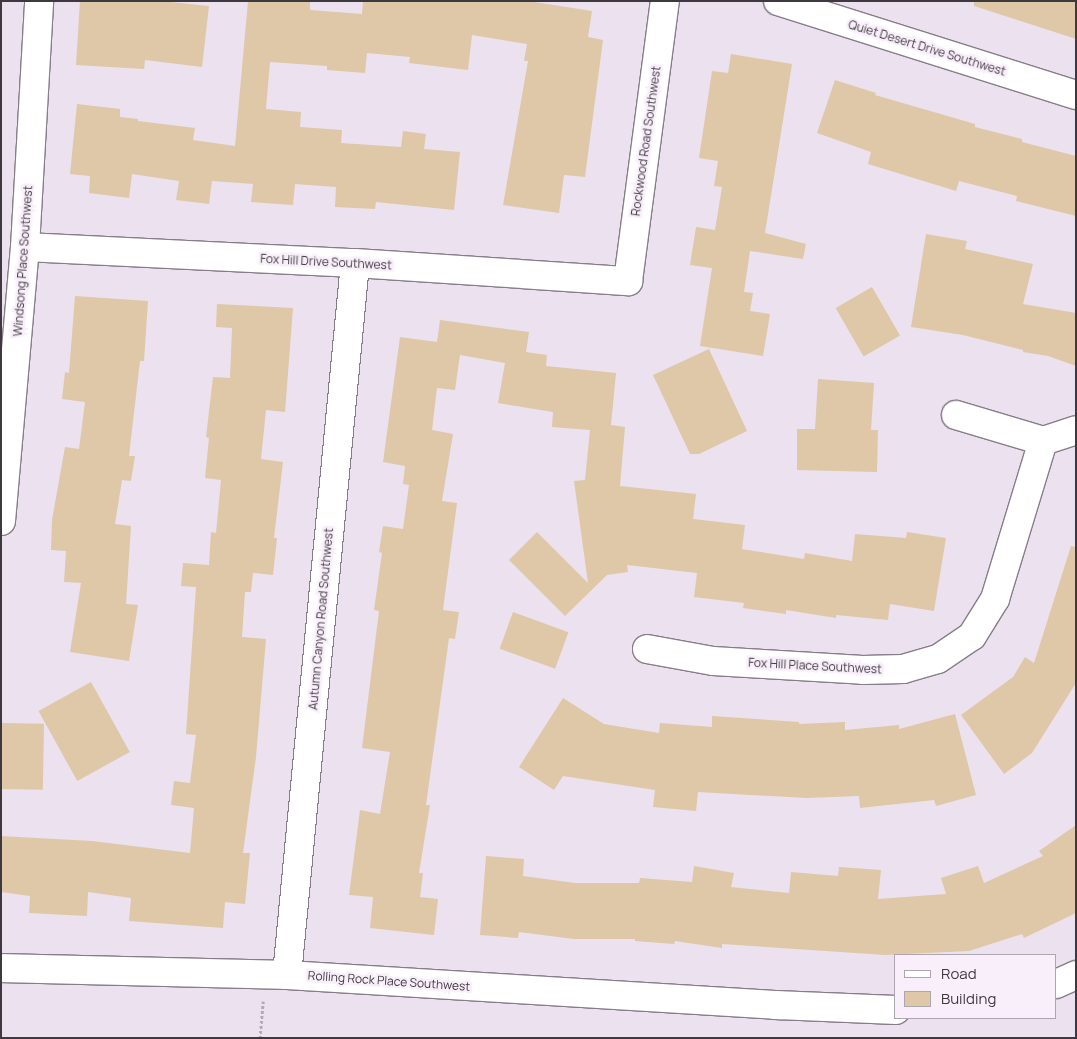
<!DOCTYPE html>
<style>
body{margin:0}
#map{position:relative;width:1077px;height:1039px;overflow:hidden;background:#ece1ee;font-family:Manrope,sans-serif}
div>[style]{position:absolute}
[style*='--x']{left:calc(var(--x)*1px);top:calc(var(--y)*1px);width:calc(var(--w)*1px);rotate:calc(var(--a)*1deg)}
.building>*{inset:0;background:#dec8a7;transform-origin:0 0}
.path>*{height:3px;margin-top:-1.5px;transform-origin:0;background:repeating-linear-gradient(90deg,#b3aab5 0 2.5px,transparent 0 5px)}
.roads{filter:drop-shadow(1px 0 #877d89) drop-shadow(-1px 0 #877d89) drop-shadow(0 1px #877d89) drop-shadow(0 -1px #877d89)}
.minor>*{height:28px;margin:-14px;padding:0 14px;transform-origin:14px;border-radius:14px;background:#fff}
span{translate:-50% -50%;white-space:nowrap;text-align:center;line-height:1.15;-webkit-text-stroke:5px #f9effb;paint-order:stroke}
.street-label{font-size:12px;color:#3d393e}
.frame{position:absolute;inset:0;border:2px solid #3d393e;pointer-events:none}
.legend{position:absolute;left:894px;top:954px;width:162px;height:65px;box-sizing:border-box;background:#f9effb;border:1px solid #aea6af;margin:0;padding:6px 9px;list-style:none;font-size:15px;color:#3d393e}
.legend li{display:flex;align-items:center;gap:10px;height:25px}
.legend b{width:25px;border:1px solid #aea6af}
</style>
<div id="map">
<div class="building">
<i style="clip-path:polygon(80px 1px,161px 1px,209px 6px,202px 67px,145px 60px,144px 69px,76px 65px)"></i>
<i style="clip-path:polygon(248px 1px,310px 1px,310px 10px,362px 14px,363px 1px,528px 1px,592px 11px,588px 37px,603px 40px,585px 177px,564px 175px,559px 213px,503px 205px,528px 61px,524px 61px,527px 44px,472px 35px,468px 70px,409px 63px,410px 57px,367px 53px,365px 73px,327px 70px,327px 66px,270px 62px,266px 109px,301px 112px,300px 127px,342px 130px,341px 143px,401px 147px,403px 131px,426px 134px,424px 149px,460px 152px,454px 210px,376px 202px,375px 209px,335px 207px,336px 187px,295px 184px,293px 205px,251px 202px,253px 184px,212px 181px,209px 204px,176px 200px,179px 181px,132px 174px,129px 198px,89px 193px,90px 176px,70px 174px,77px 104px,120px 109px,120px 117px,138px 119px,138px 121px,195px 128px,193px 140px,235px 146px)"></i>
<i style="clip-path:polygon(974px 1px,1076px 1px,1076px 39px,974px 6px)"></i>
<i style="clip-path:polygon(731px 54px,792px 64px,765px 233px,806px 244px,803px 259px,750px 251px,744px 292px,753px 293px,750px 311px,770px 314px,763px 356px,700px 346px,712px 268px,690px 265px,696px 227px,715px 230px,722px 187px,714px 186px,718px 161px,699px 158px,712px 71px,728px 73px)"></i>
<i style="clip-path:polygon(835px 80px,876px 93px,875px 95px,975px 124px,975px 127px,1022px 139px,1022px 142px,1076px 156px,1076px 216px,1016px 201px,1017px 196px,959px 181px,956px 191px,868px 164px,871px 152px,817px 133px)"></i>
<i style="clip-path:polygon(926px 234px,967px 241px,965px 249px,1033px 264px,1023px 304px,1076px 313px,1076px 366px,1048px 356px,1023px 352px,1023px 350px,963px 335px,911px 327px)"></i>
<i style="left:872px;top:287px;width:56px;height:42px;rotate:60deg"></i>
<i style="clip-path:polygon(75px 296px,148px 301px,144px 361px,140px 361px,129px 456px,135px 456px,131px 481px,122px 480px,115px 524px,131px 526px,126px 604px,138px 605px,129px 661px,70px 652px,81px 583px,64px 582px,66px 551px,51px 550px,52px 520px,65px 447px,79px 449px,85px 402px,62px 399px,65px 372px,69px 373px)"></i>
<i style="clip-path:polygon(217px 304px,293px 308px,285px 412px,266px 410px,261px 459px,283px 462px,274px 538px,277px 538px,273px 575px,253px 573px,251px 592px,245px 592px,242px 637px,266px 639px,256px 757px,243px 853px,250px 853px,245px 904px,225px 902px,223px 928px,129px 921px,131px 898px,88px 892px,87px 916px,29px 913px,30px 896px,1px 892px,1px 836px,92px 841px,190px 853px,194px 808px,171px 805px,174px 781px,190px 783px,196px 735px,186px 734px,196px 587px,181px 586px,183px 563px,209px 565px,211px 532px,216px 533px,221px 480px,205px 478px,209px 438px,206px 437px,213px 377px,230px 378px,232px 328px,216px 327px)"></i>
<i style="clip-path:polygon(440px 320px,529px 332px,526px 352px,547px 355px,546px 366px,616px 373px,611px 425px,625px 427px,620px 486px,696px 494px,693px 519px,745px 525px,742px 549px,804px 559px,805px 553px,852px 561px,855px 534px,906px 538px,907px 532px,946px 538px,934px 611px,890px 604px,888px 620px,836px 615px,836px 618px,786px 610px,786px 614px,743px 608px,744px 603px,694px 597px,697px 573px,627px 565px,628px 572px,607px 575px,565px 616px,509px 560px,537px 532px,588px 583px,574px 481px,585px 480px,590px 430px,552px 427px,553px 412px,498px 403px,505px 363px,460px 355px,455px 390px,437px 388px,432px 430px,453px 434px,442px 501px,457px 503px,443px 610px,459px 612px,455px 639px,449px 638px,426px 805px,430px 805px,419px 873px,423px 873px,420px 897px,438px 899px,434px 935px,370px 928px,373px 897px,349px 895px,360px 810px,380px 814px,390px 752px,362px 748px,379px 611px,374px 610px,382px 553px,379px 552px,383px 526px,403px 529px,409px 485px,403px 484px,405px 466px,383px 462px,400px 337px,437px 342px)"></i>
<i style="clip-path:polygon(709px 349px,747px 431px,699px 454px,690px 454px,653px 375px)"></i>
<i style="clip-path:polygon(818px 379px,874px 383px,871px 430px,878px 430px,877px 472px,797px 470px,797px 429px,815px 429px)"></i>
<i style="clip-path:polygon(1071px 546px,1076px 547px,1076px 683px,1032px 753px,1004px 774px,961px 715px,1013px 677px,1025px 657px,1034px 663px)"></i>
<i style="left:513px;top:612px;width:59px;height:39px;rotate:20deg"></i>
<i style="left:91px;top:682px;width:80px;height:60px;rotate:61deg"></i>
<i style="clip-path:polygon(563px 698px,604px 724px,659px 733px,660px 723px,712px 727px,712px 716px,799px 722px,799px 724px,845px 722px,845px 730px,899px 725px,899px 729px,955px 714px,976px 795px,936px 806px,934px 800px,860px 808px,859px 796px,806px 798px,698px 792px,696px 811px,653px 807px,655px 790px,563px 776px,554px 790px,519px 767px)"></i>
<i style="left:1px;top:723px;width:43px;height:66px;rotate:1deg"></i>
<i style="clip-path:polygon(1076px 825px,1076px 913px,1024px 938px,1022px 934px,969px 951px,885px 955px,722px 944px,722px 948px,675px 941px,674px 944px,635px 941px,635px 939px,574px 939px,519px 932px,518px 938px,480px 935px,486px 856px,524px 859px,523px 876px,575px 883px,639px 883px,640px 878px,692px 882px,694px 866px,734px 873px,731px 887px,789px 893px,791px 872px,838px 876px,839px 867px,881px 870px,878px 899px,946px 894px,941px 878px,978px 866px,984px 883px,1043px 856px,1039px 851px)"></i>
</div>
<div class="path">
<i style="--x:260;--y:1038;--w:37;--a:-85"></i>
</div>
<div class="roads">
<div class="minor">
<i style="--x:778;--y:1;--w:312;--a:17.5"></i>
<i style="--x:25;--y:247;--w:330;--a:2.8"></i>
<i style="--x:355;--y:263;--w:274;--a:3.8"></i>
<i style="--x:628;--y:281;--w:282;--a:-82.5"></i>
<i style="--x:956;--y:415;--w:91;--a:16.6"></i>
<i style="--x:1;--y:521;--w:275;--a:-85"></i>
<i style="--x:25;--y:247;--w:246;--a:-86.7"></i>
<i style="--x:647;--y:649;--w:67;--a:10.3"></i>
<i style="--x:713;--y:661;--w:150;--a:3.4"></i>
<i style="--x:863;--y:670;--w:40;--a:-1.4"></i>
<i style="--x:903;--y:669;--w:36;--a:-16"></i>
<i style="--x:938;--y:659;--w:41;--a:-34.1"></i>
<i style="--x:972;--y:636;--w:44;--a:-58.1"></i>
<i style="--x:995;--y:599;--w:165;--a:-73.1"></i>
<i style="--x:1043;--y:441;--w:35;--a:-18"></i>
<i style="--x:1;--y:968;--w:286;--a:1.4"></i>
<i style="--x:287;--y:975;--w:489;--a:3.5"></i>
<i style="--x:775;--y:1005;--w:121;--a:2.4"></i>
<i style="--x:287;--y:975;--w:715;--a:-84.54"></i>
<i style="--x:1056;--y:984;--w:22;--a:-24"></i>
</div>
</div>
<div class="street-label">
<span style="left:927px;top:48px;rotate:17deg">Quiet Desert Drive Southwest</span>
<span style="left:646px;top:141px;rotate:-82deg">Rockwood Road Southwest</span>
<span style="left:23px;top:261px;rotate:-86deg">Windsong Place Southwest</span>
<span style="left:326px;top:262px;rotate:3deg">Fox Hill Drive Southwest</span>
<span style="left:321px;top:619px;rotate:-85deg">Autumn Canyon Road Southwest</span>
<span style="left:815px;top:666px;rotate:3deg">Fox Hill Place Southwest</span>
<span style="left:389px;top:981px;rotate:4deg">Rolling Rock Place Southwest</span>
</div>
<div class="frame"></div>
<ul class="legend">
<li><b style="height:6px;background:#fff"></b>Road</li>
<li><b style="height:14px;background:#dec8a7"></b>Building</li>
</ul>
</div>
